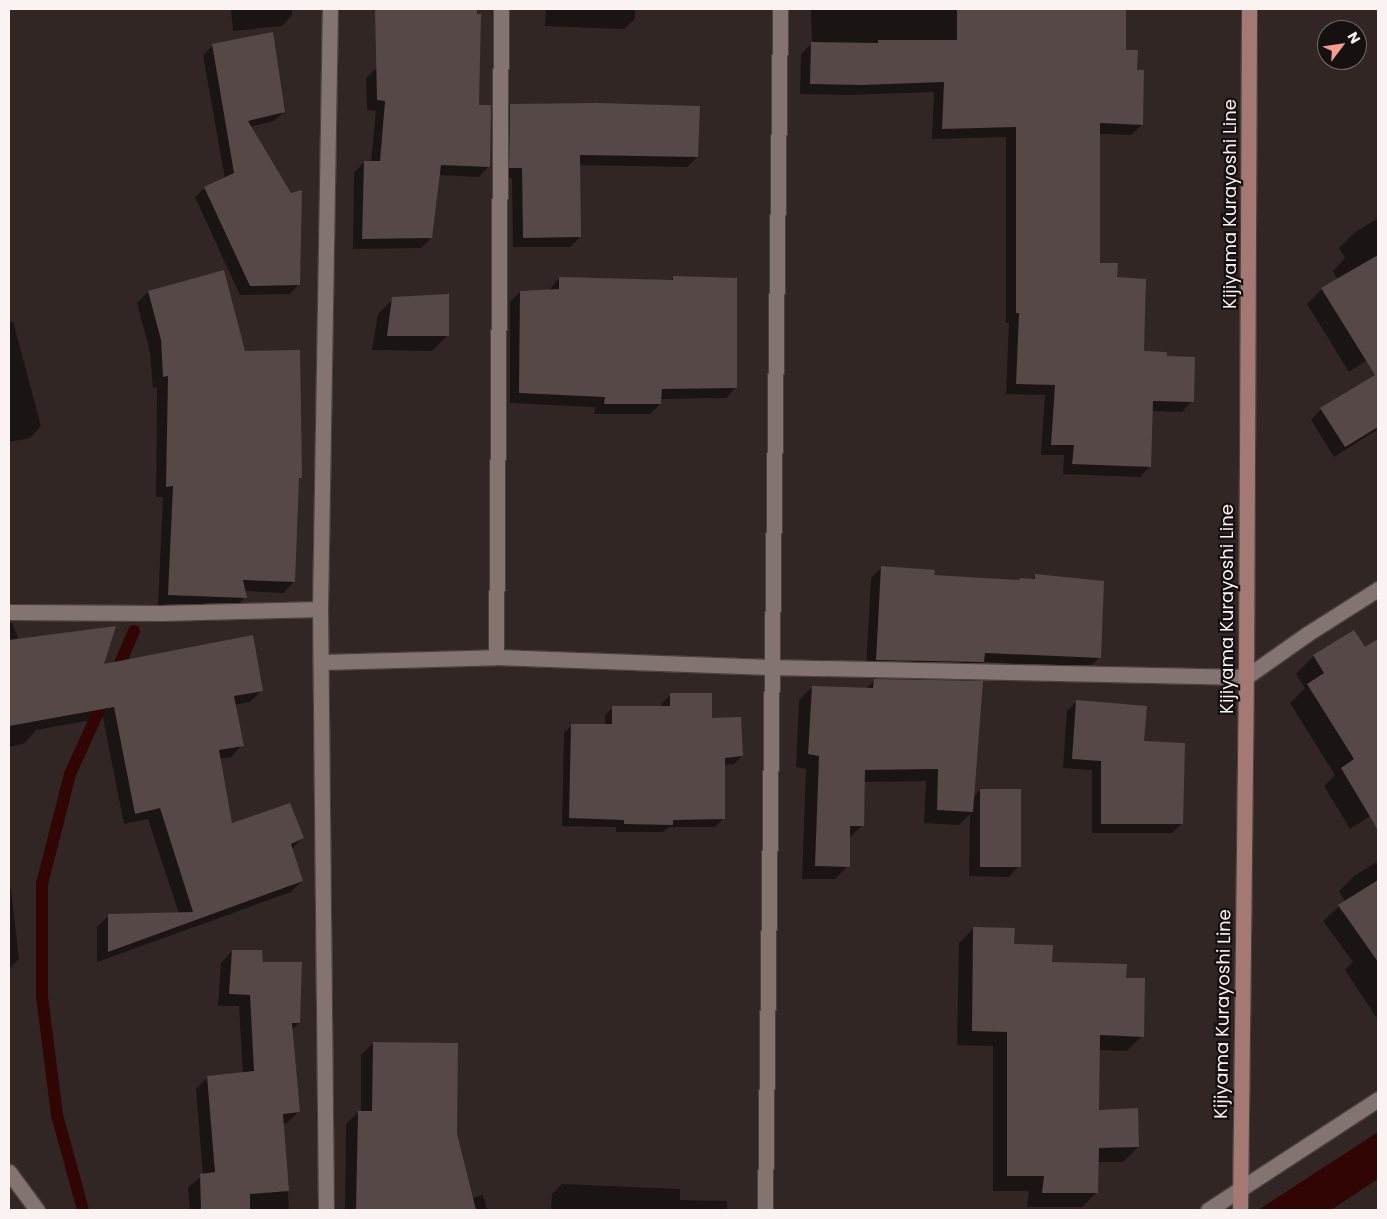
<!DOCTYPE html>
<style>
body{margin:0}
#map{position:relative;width:1387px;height:1219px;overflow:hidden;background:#322624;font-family:Poppins,sans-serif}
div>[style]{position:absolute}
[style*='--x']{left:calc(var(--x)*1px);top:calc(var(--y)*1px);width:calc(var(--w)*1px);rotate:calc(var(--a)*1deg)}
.water>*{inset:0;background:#310504}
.shadow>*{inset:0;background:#0007}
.stream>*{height:12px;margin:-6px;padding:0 6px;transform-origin:6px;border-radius:6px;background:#310504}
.building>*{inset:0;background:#554846;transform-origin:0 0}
.roads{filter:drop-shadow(1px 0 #4b413f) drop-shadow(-1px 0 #4b413f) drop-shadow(0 1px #4b413f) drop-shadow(0 -1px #4b413f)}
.minor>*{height:15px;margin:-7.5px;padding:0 7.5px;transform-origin:7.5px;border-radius:7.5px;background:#837472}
.secondary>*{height:15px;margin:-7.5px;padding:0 7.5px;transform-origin:7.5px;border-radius:7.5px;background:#a47873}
span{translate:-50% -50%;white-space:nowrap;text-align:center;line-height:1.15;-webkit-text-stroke:4.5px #161010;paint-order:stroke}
.street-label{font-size:18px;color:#fbf3f2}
.frame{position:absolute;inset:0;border:10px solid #fbf3f2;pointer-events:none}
.north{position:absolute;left:1317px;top:20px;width:50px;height:50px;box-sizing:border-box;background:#161010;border:1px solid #726b6a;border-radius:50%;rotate:59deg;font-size:14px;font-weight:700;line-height:20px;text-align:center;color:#fbf3f2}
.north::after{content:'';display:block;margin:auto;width:18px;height:22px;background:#f59c91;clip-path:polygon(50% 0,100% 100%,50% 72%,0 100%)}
</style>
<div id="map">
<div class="water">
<i style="clip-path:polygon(1378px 1132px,1378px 1179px,1331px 1210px,1258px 1210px)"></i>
</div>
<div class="shadow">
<i style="clip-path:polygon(231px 9px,292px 9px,292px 15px,282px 26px,233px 31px)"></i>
<i style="clip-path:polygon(403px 9px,476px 9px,478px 106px,489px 166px,479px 177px,438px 175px,431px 238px,421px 248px,353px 249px,354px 173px,364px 162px,371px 162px,376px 111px,367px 110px,366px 78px,377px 68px,401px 68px)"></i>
<i style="clip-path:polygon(546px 9px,635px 9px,635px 19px,624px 29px,545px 26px)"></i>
<i style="clip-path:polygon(811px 9px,1125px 9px,1125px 51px,1136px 72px,1142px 125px,1131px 135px,1099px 134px,1099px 264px,1116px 278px,1143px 352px,1165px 358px,1192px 401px,1182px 412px,1151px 411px,1150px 466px,1140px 477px,1063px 474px,1064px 455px,1041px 455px,1045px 395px,1006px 394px,1009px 323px,1006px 323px,1006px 137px,932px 139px,934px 92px,850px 95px,800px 94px,801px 54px,812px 43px)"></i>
<i style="clip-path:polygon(212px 46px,283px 112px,274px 121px,250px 127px,299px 284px,290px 294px,240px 295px,195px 197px,205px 188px,225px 179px,203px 55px)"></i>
<i style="clip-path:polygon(510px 106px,697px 157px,687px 167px,579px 165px,580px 237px,570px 247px,513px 247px,512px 178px,499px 178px,500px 116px)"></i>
<i style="clip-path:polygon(1378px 218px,1378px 353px,1349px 372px,1307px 304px,1322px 289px,1338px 280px,1333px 271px,1345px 258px,1339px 248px,1354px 233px)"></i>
<i style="clip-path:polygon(674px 277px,736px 387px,726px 398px,660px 399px,660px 404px,650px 414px,594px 414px,595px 407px,510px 403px,510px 302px,520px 292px,549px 290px,559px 278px,670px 281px)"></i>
<i style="clip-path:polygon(148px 292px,244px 352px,301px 477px,298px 480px,294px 582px,283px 593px,244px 591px,245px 597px,234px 609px,158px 606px,163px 497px,156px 497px,157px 387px,153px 388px,150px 352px,137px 303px)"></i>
<i style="clip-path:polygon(393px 299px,447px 336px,432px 351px,372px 350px,378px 314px)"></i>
<i style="clip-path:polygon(13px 321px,41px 426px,30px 438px,9px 442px,9px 323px)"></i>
<i style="clip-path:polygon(1377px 375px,1378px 429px,1334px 457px,1311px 420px,1321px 409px)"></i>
<i style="clip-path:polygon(881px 568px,933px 577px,1018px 581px,1031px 580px,1036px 575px,1100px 657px,1090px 667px,982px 662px,973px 672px,866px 669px,871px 578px)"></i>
<i style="clip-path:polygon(9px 622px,12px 623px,19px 640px,102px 666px,262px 690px,250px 702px,234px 705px,242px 745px,231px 757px,219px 759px,231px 824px,302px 838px,292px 849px,302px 881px,291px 892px,97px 962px,97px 927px,109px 915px,179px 914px,148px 819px,124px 824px,103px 718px,36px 730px,25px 743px,9px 747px)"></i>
<i style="clip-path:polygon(1354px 631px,1364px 649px,1378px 640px,1378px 811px,1350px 829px,1324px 786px,1335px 775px,1290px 703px,1305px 688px,1296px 674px,1314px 656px)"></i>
<i style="clip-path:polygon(875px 680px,973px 797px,980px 790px,1019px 866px,1009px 877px,969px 876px,970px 814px,959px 825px,924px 823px,926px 781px,864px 782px,863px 825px,849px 838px,848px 866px,835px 879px,802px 879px,806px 769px,796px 767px,799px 700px,812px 687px,866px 689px)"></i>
<i style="clip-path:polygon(671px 695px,711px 720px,742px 756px,734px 764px,723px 765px,723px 819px,715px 827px,669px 827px,663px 832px,616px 832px,616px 827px,562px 826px,564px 733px,572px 725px,605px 725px,605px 715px,613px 707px,662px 707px,662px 703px)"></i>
<i style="clip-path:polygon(1076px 702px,1182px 823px,1172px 833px,1092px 833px,1092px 770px,1063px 768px,1067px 711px)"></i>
<i style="clip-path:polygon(1378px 861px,1378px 1016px,1376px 1017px,1345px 970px,1353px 962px,1323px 921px,1345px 901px,1339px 891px,1354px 876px)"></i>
<i style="clip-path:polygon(9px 889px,11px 889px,19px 959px,9px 969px)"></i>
<i style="clip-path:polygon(974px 928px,1051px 963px,1125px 979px,1142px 1036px,1127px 1051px,1099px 1050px,1098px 1111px,1138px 1147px,1123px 1162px,1097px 1162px,1097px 1192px,1082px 1207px,1027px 1207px,1029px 1191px,993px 1191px,993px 1046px,957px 1045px,959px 943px)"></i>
<i style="clip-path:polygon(232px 951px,262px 964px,299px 1023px,292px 1030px,299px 1111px,287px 1123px,283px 1124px,289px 1210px,190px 1210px,188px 1187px,203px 1175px,196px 1089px,208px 1077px,243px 1073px,239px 1006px,218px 1006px,221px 963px)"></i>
<i style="clip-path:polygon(373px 1043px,456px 1135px,472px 1198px,483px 1195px,487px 1210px,345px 1210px,346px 1124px,358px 1112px,361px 1112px,361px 1055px)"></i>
<i style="clip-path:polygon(562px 1184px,680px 1189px,680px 1200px,727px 1201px,727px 1210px,551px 1210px,552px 1194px)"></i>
</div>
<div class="stream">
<i style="--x:115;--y:675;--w:48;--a:-66.6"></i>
<i style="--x:83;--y:1210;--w:98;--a:-105.3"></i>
<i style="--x:57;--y:1115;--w:119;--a:-97.2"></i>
<i style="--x:42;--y:997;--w:113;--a:-90"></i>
<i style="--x:42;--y:884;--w:114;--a:-75.7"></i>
<i style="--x:70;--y:774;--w:87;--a:-65.5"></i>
</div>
<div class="building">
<i style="clip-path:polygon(375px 9px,477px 9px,477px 14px,481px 14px,479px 105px,491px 105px,490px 167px,441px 165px,432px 238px,362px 239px,364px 161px,380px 161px,385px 101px,377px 100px)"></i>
<i style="clip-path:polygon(957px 9px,1126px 9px,1126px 50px,1138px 50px,1137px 70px,1144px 70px,1143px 125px,1100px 123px,1100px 263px,1118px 263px,1117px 277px,1146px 279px,1144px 351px,1167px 352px,1167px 356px,1195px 357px,1194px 402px,1153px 401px,1151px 467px,1072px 464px,1074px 445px,1051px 445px,1055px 385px,1016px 384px,1019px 313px,1016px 313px,1016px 127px,942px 129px,944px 82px,862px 85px,810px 84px,811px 42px,878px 43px,878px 40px,957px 40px)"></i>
<i style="clip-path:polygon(273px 32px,285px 112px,248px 121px,291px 193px,302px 190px,300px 285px,250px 286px,204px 187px,234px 173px,212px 44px)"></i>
<i style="clip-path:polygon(597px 103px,700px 106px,698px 157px,580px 155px,581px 237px,523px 238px,522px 168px,509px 168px,510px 104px)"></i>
<i style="clip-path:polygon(1378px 255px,1378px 427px,1345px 447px,1320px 408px,1375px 375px,1321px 288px)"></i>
<i style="clip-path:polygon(224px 270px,245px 351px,300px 350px,302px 478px,299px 478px,295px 582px,243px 580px,247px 598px,168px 595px,173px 486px,166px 487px,168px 376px,163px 377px,161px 340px,148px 291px)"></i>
<i style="clip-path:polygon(673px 276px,737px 278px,737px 388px,662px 389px,661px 404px,604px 404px,605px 397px,519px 393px,520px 291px,559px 289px,559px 277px,673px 280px)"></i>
<i style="clip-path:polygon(449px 294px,449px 336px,387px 336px,392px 297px)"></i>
<i style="clip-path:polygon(881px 566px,935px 570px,934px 575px,1019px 580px,1020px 578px,1035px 579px,1035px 574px,1104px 581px,1101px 658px,985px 653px,984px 662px,876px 660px)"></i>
<i style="clip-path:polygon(116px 626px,104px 664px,253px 635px,263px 691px,234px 696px,244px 746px,219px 750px,232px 823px,290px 803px,304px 838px,291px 844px,303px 881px,108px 952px,108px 914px,193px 912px,160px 808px,135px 814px,114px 707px,9px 726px,9px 640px)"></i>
<i style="clip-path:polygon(1354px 630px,1365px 647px,1378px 639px,1378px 830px,1341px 768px,1354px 759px,1307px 684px,1324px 673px,1313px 655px)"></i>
<i style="clip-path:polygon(874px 679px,983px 681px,973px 812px,937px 810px,938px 769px,865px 770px,864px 826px,850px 826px,850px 867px,815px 866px,819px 756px,808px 754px,812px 686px,873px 688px)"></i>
<i style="clip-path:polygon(670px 693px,712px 693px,712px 718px,741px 717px,743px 756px,725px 758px,725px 819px,673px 820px,673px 825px,624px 824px,624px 820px,569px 818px,571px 724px,612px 724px,612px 706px,670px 706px)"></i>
<i style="clip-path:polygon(1076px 700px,1147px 706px,1144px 741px,1185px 743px,1183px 824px,1101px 824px,1101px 761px,1072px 759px)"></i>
<i style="left:980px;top:789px;width:41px;height:78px"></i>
<i style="clip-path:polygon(1378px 880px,1378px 962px,1338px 905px)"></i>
<i style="clip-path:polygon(973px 927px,1015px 928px,1014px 944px,1053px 945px,1052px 962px,1127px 964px,1126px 978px,1145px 978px,1144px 1037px,1100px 1035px,1099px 1110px,1138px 1108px,1139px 1147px,1099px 1148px,1098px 1193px,1042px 1193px,1044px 1176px,1007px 1176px,1007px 1032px,972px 1031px)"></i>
<i style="clip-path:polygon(232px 950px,262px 950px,263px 962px,302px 962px,300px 1023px,292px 1023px,300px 1112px,283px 1114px,289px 1191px,250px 1194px,250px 1210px,201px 1210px,200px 1174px,215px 1172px,207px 1076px,254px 1071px,250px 995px,229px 994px)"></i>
<i style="clip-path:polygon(373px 1042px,458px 1043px,457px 1134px,476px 1210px,356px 1210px,358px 1111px,372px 1111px)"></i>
</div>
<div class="roads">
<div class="minor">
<i style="--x:9;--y:612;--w:151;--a:0.4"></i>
<i style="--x:160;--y:613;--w:160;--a:-1.4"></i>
<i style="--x:496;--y:657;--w:648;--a:-89.56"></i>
<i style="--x:322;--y:662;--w:174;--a:-1.6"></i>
<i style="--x:496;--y:657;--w:274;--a:2.1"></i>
<i style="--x:770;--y:667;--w:476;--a:1.2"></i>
<i style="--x:1246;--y:677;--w:75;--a:-35.2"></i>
<i style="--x:1307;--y:634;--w:84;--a:-32.4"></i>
<i style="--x:9;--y:1172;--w:47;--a:53.6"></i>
<i style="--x:326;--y:1210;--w:601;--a:-90.57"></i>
<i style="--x:320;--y:609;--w:600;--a:-89.05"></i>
<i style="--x:765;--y:1210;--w:1201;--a:-89.28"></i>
<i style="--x:1208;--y:1210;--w:203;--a:-33.1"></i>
</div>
<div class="secondary">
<i style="--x:1240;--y:1210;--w:533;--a:-89.36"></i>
<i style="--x:1246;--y:677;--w:668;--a:-89.74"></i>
</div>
</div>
<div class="street-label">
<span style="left:1230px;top:204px;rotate:-90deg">Kijiyama Kurayoshi Line</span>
<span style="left:1227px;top:609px;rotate:-90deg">Kijiyama Kurayoshi Line</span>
<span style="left:1223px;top:1014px;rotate:-89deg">Kijiyama Kurayoshi Line</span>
</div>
<div class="frame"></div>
<div class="north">N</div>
</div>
